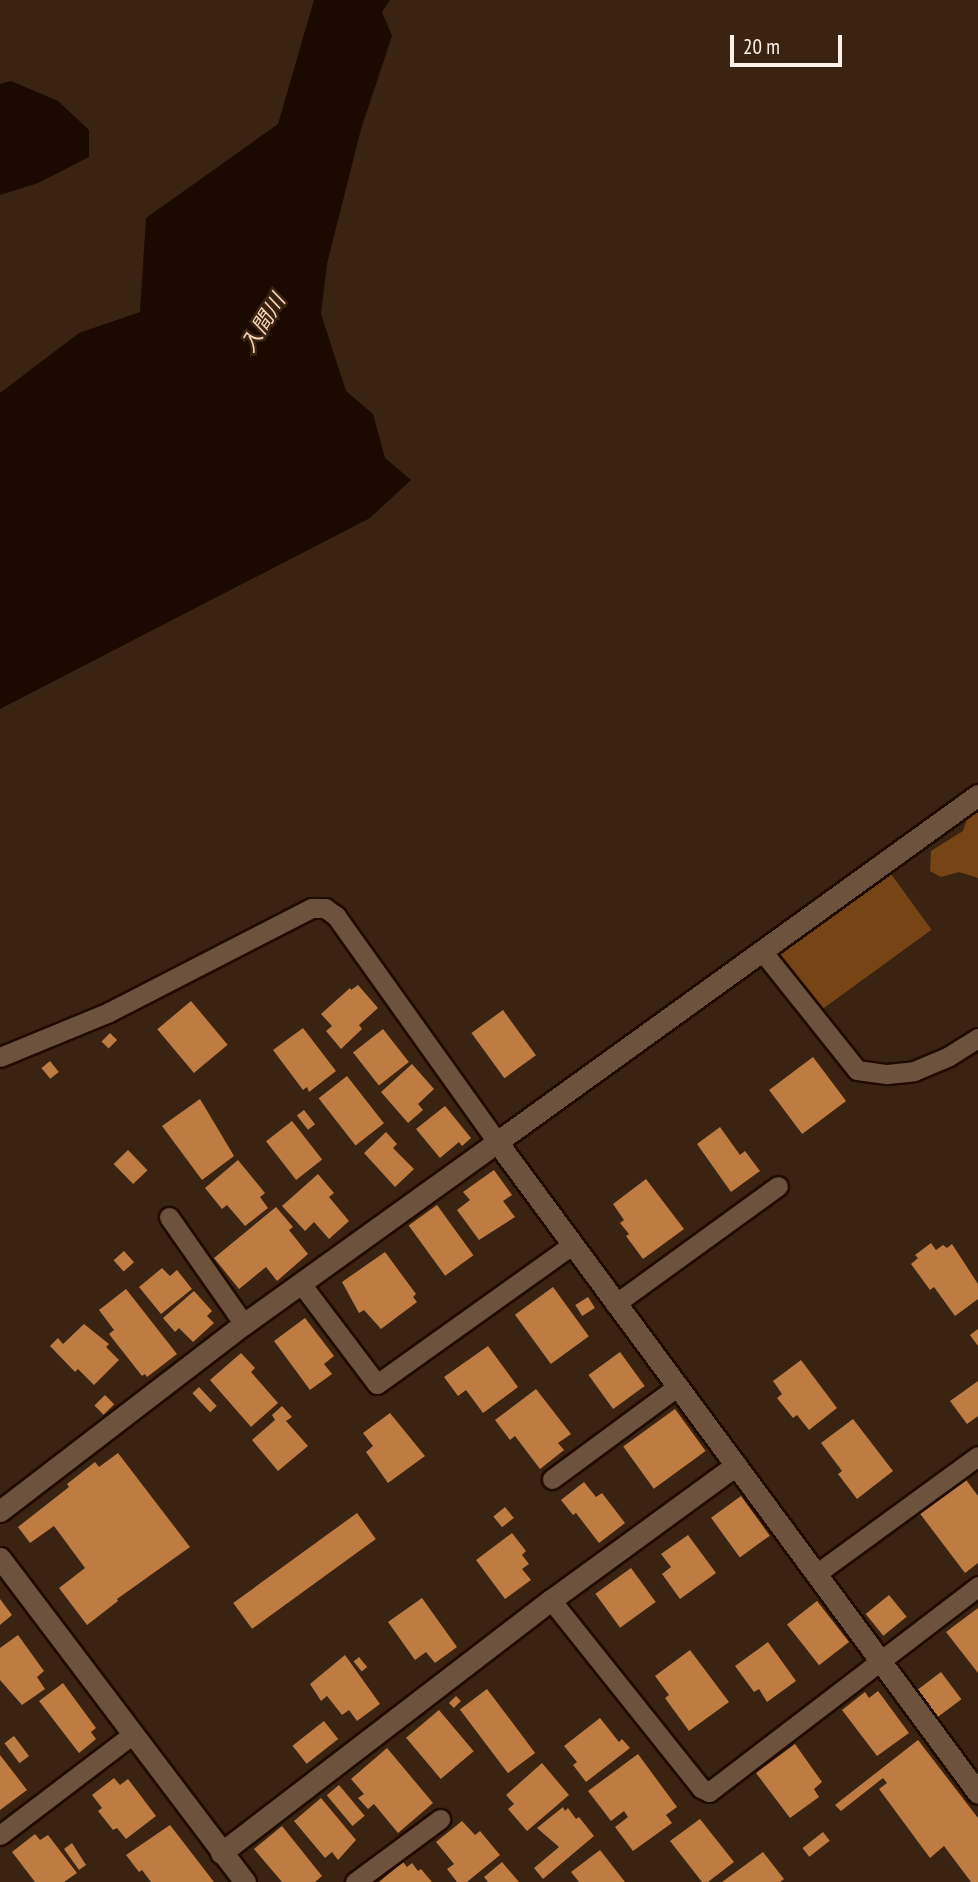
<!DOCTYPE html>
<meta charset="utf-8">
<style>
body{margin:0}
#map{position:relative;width:978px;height:1882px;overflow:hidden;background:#3a2310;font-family:"PT Sans Narrow","Noto Sans JP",sans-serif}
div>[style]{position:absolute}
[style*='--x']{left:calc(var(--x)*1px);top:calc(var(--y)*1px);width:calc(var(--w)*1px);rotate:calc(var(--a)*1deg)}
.green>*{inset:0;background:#774515;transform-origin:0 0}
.water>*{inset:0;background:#1c0900}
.building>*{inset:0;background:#bf7c42;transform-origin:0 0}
.roads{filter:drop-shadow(2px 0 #200b00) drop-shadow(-2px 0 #200b00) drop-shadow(0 2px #200b00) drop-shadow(0 -2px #200b00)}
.service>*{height:19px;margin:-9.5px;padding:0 9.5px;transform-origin:9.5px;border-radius:9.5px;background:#6d523e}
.minor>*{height:21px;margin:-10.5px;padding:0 10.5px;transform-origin:10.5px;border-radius:10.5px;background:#6d523e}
span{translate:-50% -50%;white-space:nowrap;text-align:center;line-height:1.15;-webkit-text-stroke:5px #3a2310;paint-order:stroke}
.water-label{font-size:21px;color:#f7d2b6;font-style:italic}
.scale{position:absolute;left:730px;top:35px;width:112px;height:32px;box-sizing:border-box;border:4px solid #fdf1e7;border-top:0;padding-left:9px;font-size:21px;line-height:24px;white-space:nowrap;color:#fdf1e7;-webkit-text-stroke:5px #3a2310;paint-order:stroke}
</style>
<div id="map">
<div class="green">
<i style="clip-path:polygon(978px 806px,978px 878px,959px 872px,941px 877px,930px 871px,931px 851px,963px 831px,968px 816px)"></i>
<i style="left:891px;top:874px;width:69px;height:137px;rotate:54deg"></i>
</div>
<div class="water">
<i style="clip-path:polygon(314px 0,390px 0,382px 12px,392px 36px,361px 129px,327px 264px,321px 314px,346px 391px,373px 414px,385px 458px,411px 480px,370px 518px,0 709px,0 393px,79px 333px,140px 312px,146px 218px,278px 124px)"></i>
<i style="clip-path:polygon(11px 81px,58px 101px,89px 130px,89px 157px,38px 183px,0 195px,0 84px)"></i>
</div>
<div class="building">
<i style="clip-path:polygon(358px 985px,378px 1008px,359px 1025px,362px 1029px,341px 1049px,326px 1031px,332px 1026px,321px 1014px,350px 988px,351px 990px)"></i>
<i style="left:191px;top:1001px;width:57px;height:44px;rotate:50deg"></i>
<i style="left:503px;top:1010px;width:56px;height:39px;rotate:54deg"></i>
<i style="clip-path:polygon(303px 1028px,336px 1071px,309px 1092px,307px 1087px,303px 1090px,273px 1050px)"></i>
<i style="left:383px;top:1029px;width:42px;height:38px;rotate:52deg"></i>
<i style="left:110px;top:1033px;width:10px;height:12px;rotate:45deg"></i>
<i style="left:813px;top:1057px;width:55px;height:55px;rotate:53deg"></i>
<i style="left:50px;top:1061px;width:14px;height:11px;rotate:51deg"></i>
<i style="clip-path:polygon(412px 1064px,434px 1089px,418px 1104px,423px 1110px,408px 1123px,381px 1092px)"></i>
<i style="left:347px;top:1076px;width:60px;height:36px;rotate:52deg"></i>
<i style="clip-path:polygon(200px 1099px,234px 1156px,202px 1180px,162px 1126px)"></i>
<i style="clip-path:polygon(445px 1106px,471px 1138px,462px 1146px,459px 1142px,440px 1158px,416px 1129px)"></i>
<i style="left:304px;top:1110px;width:18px;height:9px;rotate:52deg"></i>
<i style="left:292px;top:1121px;width:49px;height:33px;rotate:52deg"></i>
<i style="clip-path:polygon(720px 1127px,740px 1155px,745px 1151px,760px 1171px,731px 1192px,697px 1144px)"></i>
<i style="clip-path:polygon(386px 1132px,397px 1144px,393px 1148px,414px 1169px,395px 1187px,364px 1153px)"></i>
<i style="left:128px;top:1150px;width:28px;height:20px;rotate:46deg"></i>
<i style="clip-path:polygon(238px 1160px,265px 1193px,260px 1197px,268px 1208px,245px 1226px,227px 1205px,222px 1209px,205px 1188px)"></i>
<i style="clip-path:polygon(494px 1170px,512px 1195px,503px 1201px,515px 1217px,479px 1240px,457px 1210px,470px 1200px,463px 1192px)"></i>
<i style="clip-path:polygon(318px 1174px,334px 1193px,329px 1197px,349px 1221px,329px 1239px,314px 1222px,305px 1231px,282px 1206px)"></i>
<i style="clip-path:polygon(646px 1179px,684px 1229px,643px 1259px,626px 1236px,629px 1234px,620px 1223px,624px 1220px,613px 1204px)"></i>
<i style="left:437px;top:1205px;width:62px;height:35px;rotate:54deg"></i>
<i style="clip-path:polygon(276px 1207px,293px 1227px,289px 1230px,308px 1254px,277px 1281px,266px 1267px,239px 1289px,214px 1258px)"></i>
<i style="clip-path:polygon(931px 1243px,936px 1250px,943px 1245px,947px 1248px,952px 1244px,978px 1284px,978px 1299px,955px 1316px,934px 1287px,930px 1290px,911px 1264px,918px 1258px,915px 1255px)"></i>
<i style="left:124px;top:1251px;width:15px;height:14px;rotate:48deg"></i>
<i style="clip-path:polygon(385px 1252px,416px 1294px,413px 1297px,417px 1302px,381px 1329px,364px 1310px,359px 1313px,342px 1282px)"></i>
<i style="clip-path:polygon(162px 1268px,170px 1276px,177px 1270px,192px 1289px,161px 1314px,139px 1287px)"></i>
<i style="left:553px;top:1287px;width:61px;height:47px;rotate:54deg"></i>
<i style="clip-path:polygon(126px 1289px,177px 1354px,147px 1377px,145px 1374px,142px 1376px,109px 1334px,114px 1330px,99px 1310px)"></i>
<i style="clip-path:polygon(194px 1291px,212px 1311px,207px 1316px,214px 1323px,193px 1342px,179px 1328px,175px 1332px,163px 1318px)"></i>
<i style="left:588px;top:1297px;width:13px;height:15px;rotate:58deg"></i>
<i style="clip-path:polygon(305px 1318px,334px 1356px,324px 1364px,332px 1374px,310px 1390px,274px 1341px)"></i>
<i style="clip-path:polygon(84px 1324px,109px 1344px,106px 1347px,119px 1360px,94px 1385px,78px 1369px,75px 1372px,50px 1346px,58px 1338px,63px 1344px)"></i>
<i style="clip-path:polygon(978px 1329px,978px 1346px,970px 1335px)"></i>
<i style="clip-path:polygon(488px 1346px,518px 1387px,483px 1413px,466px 1390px,458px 1396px,444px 1377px)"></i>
<i style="left:620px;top:1352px;width:42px;height:39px;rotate:54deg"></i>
<i style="clip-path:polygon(241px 1353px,255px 1368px,251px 1372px,278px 1403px,251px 1427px,210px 1380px)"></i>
<i style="clip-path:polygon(801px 1360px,837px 1408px,809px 1430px,797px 1415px,793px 1418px,777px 1398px,782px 1394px,773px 1381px)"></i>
<i style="clip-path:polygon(978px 1381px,978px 1416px,967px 1424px,950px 1401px)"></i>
<i style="left:199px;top:1387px;width:26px;height:9px;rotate:47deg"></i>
<i style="clip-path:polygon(536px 1389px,571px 1434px,558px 1443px,564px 1450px,540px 1469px,515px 1436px,510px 1440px,495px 1420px)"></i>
<i style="left:105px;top:1395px;width:13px;height:15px;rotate:45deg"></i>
<i style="clip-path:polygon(282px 1406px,292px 1417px,286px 1421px,308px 1446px,278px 1471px,252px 1440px,275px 1420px,272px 1415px)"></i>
<i style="left:675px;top:1409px;width:52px;height:64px;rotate:54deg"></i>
<i style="clip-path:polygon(390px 1413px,425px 1456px,388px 1483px,366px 1452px,373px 1446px,363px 1433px)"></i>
<i style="clip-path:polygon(853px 1419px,893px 1471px,857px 1499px,838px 1474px,842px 1471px,821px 1443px)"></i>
<i style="clip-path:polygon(118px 1453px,190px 1547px,117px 1599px,118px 1601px,87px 1625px,59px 1588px,85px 1568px,54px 1526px,30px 1543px,18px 1527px,69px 1487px,67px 1484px,95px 1462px,99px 1467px)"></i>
<i style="clip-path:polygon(964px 1477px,978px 1496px,978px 1563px,965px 1573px,918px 1511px)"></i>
<i style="clip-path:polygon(584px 1482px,596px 1497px,602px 1493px,625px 1523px,599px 1543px,576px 1513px,573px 1515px,561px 1500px)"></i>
<i style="left:741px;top:1496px;width:49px;height:37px;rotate:54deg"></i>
<i style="left:505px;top:1507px;width:14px;height:15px;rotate:51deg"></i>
<i style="left:357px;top:1513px;width:32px;height:153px;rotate:54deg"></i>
<i style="clip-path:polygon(512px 1533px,526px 1551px,522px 1555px,529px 1564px,522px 1569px,531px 1580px,505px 1599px,476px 1560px)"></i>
<i style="clip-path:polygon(688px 1535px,716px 1573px,680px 1599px,662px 1574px,671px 1567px,661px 1554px)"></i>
<i style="left:631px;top:1568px;width:42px;height:44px;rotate:54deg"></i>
<i style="left:889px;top:1595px;width:28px;height:30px;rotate:51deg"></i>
<i style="clip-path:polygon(422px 1598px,457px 1647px,435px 1663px,426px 1652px,415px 1660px,388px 1622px)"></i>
<i style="clip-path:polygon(0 1599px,12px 1615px,0 1625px)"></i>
<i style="left:817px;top:1601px;width:52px;height:38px;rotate:52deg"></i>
<i style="clip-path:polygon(978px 1608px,978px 1673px,946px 1632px)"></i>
<i style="clip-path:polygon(18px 1635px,44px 1671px,37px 1677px,45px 1689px,22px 1705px,0 1680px,0 1648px)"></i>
<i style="clip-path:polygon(768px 1642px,796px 1681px,767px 1702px,759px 1689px,754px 1692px,735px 1666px)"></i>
<i style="clip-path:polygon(690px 1650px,729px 1702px,689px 1731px,665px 1698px,669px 1695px,655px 1676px)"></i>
<i style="clip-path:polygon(345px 1655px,380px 1704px,357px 1721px,349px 1710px,342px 1715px,327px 1696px,321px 1701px,310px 1684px)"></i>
<i style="left:359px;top:1657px;width:13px;height:7px;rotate:51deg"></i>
<i style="left:941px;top:1672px;width:34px;height:31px;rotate:53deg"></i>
<i style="clip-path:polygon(63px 1683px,96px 1728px,91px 1732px,96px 1739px,79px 1753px,39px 1701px)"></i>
<i style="left:487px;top:1689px;width:80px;height:34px;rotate:53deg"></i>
<i style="clip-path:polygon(878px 1691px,909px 1733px,877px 1756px,842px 1710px,865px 1692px,869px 1698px)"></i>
<i style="left:456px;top:1696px;width:7px;height:10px;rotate:45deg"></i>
<i style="left:439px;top:1710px;width:54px;height:43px;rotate:50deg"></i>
<i style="clip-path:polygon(600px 1718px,619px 1742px,622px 1739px,630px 1748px,586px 1782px,573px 1765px,577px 1762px,564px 1746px)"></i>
<i style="left:324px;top:1721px;width:23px;height:40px;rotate:52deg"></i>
<i style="left:14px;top:1736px;width:25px;height:12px;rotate:53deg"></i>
<i style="clip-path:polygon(918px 1740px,978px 1818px,978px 1882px,971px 1882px,944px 1846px,930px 1858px,879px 1789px,887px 1783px,883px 1778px,841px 1811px,835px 1805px)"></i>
<i style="clip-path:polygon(795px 1744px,822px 1782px,814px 1789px,819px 1797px,790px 1818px,756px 1773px)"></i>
<i style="clip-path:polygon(387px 1748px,433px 1803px,398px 1833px,374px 1804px,368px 1809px,358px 1798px,364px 1794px,351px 1779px)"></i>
<i style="clip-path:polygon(638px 1754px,677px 1807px,666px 1815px,672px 1823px,633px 1851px,615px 1827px,628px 1817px,624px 1811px,611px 1821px,588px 1791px)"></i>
<i style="clip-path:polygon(0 1755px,27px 1790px,0 1810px)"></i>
<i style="clip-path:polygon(542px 1763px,569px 1795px,527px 1831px,508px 1809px,514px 1804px,506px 1795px)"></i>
<i style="clip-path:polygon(114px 1778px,120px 1785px,128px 1779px,156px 1816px,126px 1839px,117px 1828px,113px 1830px,98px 1811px,102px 1808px,92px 1795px)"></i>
<i style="left:339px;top:1785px;width:40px;height:16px;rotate:50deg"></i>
<i style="clip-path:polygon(321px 1798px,356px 1840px,338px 1860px,332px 1852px,325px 1858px,294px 1821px)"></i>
<i style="clip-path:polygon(563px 1807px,565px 1811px,568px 1808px,576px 1819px,579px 1817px,594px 1836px,543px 1879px,534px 1868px,559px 1847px,537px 1828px)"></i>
<i style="clip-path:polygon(700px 1819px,734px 1862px,708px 1882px,702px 1882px,670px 1841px)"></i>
<i style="clip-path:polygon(462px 1821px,475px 1835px,480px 1831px,500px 1855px,467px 1882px,457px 1882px,447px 1869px,454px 1864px,436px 1842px)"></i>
<i style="clip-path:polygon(170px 1825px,214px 1882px,151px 1882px,142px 1870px,139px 1872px,126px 1855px)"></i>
<i style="clip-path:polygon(282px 1826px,322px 1876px,315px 1882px,282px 1882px,254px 1849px)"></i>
<i style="left:823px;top:1832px;width:11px;height:26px;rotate:52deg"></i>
<i style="clip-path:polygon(35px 1834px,40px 1840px,48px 1835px,77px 1873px,64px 1882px,35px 1882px,12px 1852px)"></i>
<i style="clip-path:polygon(72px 1843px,86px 1865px,79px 1870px,64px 1849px)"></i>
<i style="clip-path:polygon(600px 1850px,625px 1882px,579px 1882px,571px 1872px)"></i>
<i style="clip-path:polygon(763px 1852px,784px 1879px,780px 1882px,722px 1882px)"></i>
<i style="clip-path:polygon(403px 1862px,407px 1867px,412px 1863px,418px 1871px,421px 1869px,432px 1882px,379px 1882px)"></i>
<i style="clip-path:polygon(502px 1862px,519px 1882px,488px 1882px,484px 1877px)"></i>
</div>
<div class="roads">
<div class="service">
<i style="--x:762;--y:951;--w:152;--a:51.4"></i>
<i style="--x:857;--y:1070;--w:30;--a:8"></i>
<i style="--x:887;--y:1074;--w:27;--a:-6"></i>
<i style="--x:914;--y:1071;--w:38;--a:-23"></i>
<i style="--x:949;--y:1056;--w:34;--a:-32"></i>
<i style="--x:0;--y:1057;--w:118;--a:-22.4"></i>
<i style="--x:109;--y:1012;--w:227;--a:-27.2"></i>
<i style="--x:311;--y:908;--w:14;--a:0"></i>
<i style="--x:325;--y:908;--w:14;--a:36"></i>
<i style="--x:336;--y:916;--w:277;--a:54.5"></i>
<i style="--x:169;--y:1217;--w:131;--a:55"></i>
<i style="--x:302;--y:1285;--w:124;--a:52.9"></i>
<i style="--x:377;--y:1384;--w:241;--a:-35.5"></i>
<i style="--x:615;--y:1304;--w:201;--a:-35.9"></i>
<i style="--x:552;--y:1479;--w:157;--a:-36.4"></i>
<i style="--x:816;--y:1574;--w:200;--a:-36.1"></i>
<i style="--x:551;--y:1600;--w:241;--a:51.4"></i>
<i style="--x:701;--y:1788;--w:9;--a:27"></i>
<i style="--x:709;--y:1792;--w:339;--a:-37.4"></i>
<i style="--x:0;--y:1835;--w:167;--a:-37.2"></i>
<i style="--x:355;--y:1882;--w:106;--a:-36.5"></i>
</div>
<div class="minor">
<i style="--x:497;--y:1142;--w:593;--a:-35.81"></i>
<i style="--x:0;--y:1511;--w:307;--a:-37.5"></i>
<i style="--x:244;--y:1324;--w:312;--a:-35.7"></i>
<i style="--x:497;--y:1142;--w:809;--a:53.54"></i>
<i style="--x:0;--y:1558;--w:406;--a:52.9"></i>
<i style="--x:221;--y:1853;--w:416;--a:-37.5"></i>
<i style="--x:551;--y:1600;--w:229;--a:-36.1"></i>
</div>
</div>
<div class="water-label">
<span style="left:263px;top:323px;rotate:-58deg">入間川</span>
</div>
<div class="scale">20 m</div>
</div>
